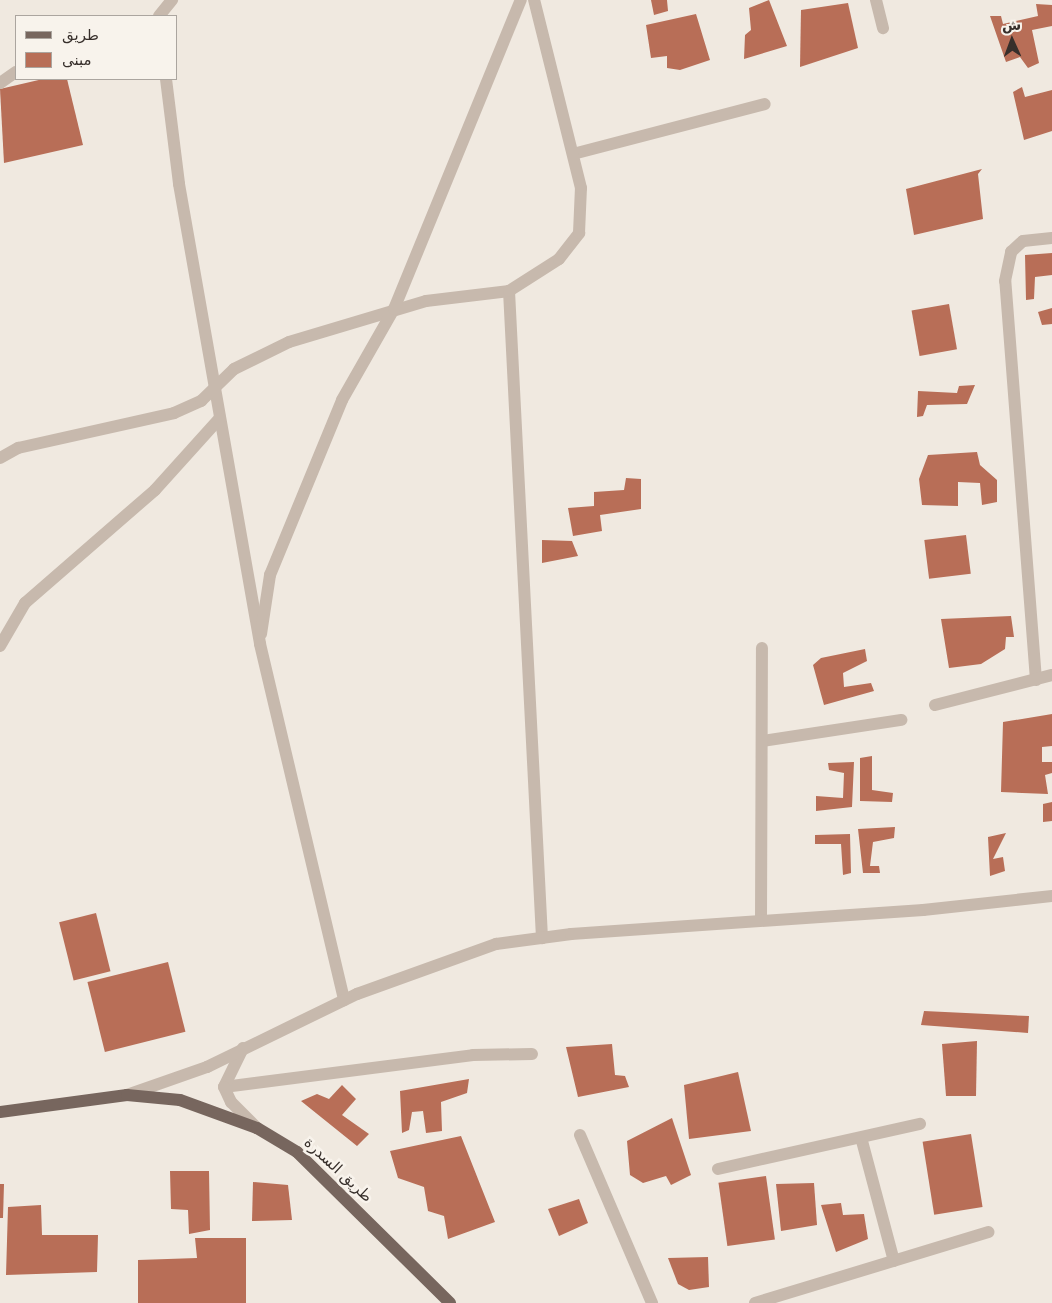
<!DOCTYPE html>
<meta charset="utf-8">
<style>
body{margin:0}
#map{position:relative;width:1052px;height:1303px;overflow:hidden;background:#f0e9e0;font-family:"DejaVu Sans",Cairo,sans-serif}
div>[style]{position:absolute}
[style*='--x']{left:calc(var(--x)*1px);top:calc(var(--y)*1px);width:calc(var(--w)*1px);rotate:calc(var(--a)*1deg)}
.building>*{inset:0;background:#b86e57;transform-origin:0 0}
.service>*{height:12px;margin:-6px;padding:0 6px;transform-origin:6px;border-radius:6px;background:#c7b9ad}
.minor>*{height:12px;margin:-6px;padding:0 6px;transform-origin:6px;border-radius:6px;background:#c7b9ad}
.primary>*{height:12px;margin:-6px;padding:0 6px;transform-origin:6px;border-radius:6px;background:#77665e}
span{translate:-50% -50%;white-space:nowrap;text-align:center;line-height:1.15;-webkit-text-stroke:5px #f8f3ec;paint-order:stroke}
.street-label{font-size:15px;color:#372f2b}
.legend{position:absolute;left:15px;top:15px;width:162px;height:65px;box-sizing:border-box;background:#f8f3ec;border:1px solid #aba59f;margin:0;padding:6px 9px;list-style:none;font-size:15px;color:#372f2b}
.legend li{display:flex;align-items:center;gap:10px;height:25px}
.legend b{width:25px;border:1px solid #aba59f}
.north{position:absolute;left:987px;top:15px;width:50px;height:50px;-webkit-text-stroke:4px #f8f3ec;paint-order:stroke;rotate:358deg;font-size:14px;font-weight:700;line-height:20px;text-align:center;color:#372f2b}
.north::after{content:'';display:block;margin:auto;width:18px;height:22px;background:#372f2b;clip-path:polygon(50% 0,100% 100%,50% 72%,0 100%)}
</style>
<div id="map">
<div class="building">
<i style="clip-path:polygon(651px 0,667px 0,668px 11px,654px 15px)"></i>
<i style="clip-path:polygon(769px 0,787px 46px,744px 59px,745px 35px,751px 30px,749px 8px)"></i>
<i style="clip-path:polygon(848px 3px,858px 48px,800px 67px,801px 10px)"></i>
<i style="clip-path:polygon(1036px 4px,1052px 5px,1052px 26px,1032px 30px,1039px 63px,1028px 68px,1020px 57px,1006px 62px,990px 16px,1001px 16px,1003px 24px,1038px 16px)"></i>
<i style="clip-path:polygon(696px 14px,710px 60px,680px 70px,667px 68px,667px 56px,651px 58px,646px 25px)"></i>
<i style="clip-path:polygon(43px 79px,67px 79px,83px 145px,4px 163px,0 89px)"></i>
<i style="clip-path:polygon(1022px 87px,1025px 97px,1052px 90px,1052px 131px,1024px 140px,1013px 92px)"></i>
<i style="clip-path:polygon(982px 169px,978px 174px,983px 219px,914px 235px,906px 189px)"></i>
<i style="clip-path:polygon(1052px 253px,1052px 275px,1035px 277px,1034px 299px,1026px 300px,1025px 255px)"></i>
<i style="left:949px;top:304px;width:46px;height:38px;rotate:80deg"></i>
<i style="clip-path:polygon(1052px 308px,1052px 324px,1042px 325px,1038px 312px)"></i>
<i style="clip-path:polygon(975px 385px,967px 404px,927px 405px,923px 416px,917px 417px,918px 391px,957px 393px,959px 386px)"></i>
<i style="clip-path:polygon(977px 452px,980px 465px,997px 480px,997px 502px,982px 505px,980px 483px,958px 482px,958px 506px,922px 505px,919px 479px,928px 455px)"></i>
<i style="clip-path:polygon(626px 478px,641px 479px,641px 509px,600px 515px,602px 531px,573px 536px,568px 508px,594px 506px,594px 492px,624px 490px)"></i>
<i style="left:966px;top:535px;width:39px;height:42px;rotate:83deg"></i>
<i style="clip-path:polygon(542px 540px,572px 541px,578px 556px,542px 563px)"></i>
<i style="clip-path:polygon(1011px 616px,1014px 637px,1006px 637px,1005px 649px,981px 664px,949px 668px,941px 619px)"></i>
<i style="clip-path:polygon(865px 649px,867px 661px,843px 673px,844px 687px,871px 683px,874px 691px,824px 705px,813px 665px,821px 658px)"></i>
<i style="clip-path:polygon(1052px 714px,1052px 746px,1042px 747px,1042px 762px,1052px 762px,1052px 773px,1045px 775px,1048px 794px,1001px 792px,1003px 722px)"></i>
<i style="clip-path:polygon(872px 756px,872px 790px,893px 793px,892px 802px,860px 801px,860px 758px)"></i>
<i style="clip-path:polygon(854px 762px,852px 807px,816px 811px,816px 796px,843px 798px,844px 773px,829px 770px,828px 763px)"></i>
<i style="clip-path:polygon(1052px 802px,1052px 821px,1043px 822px,1043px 804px)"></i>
<i style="clip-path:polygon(895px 827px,894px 838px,873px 842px,870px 866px,879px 866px,880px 873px,863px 873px,858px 829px)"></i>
<i style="clip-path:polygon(1006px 833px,993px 859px,1003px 857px,1005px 871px,990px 876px,988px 837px)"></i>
<i style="clip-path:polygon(850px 834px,851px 873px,843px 875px,841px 844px,815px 844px,815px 835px)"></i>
<i style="left:96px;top:913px;width:60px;height:38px;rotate:76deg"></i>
<i style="left:168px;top:962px;width:72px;height:83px;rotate:76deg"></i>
<i style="clip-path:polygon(924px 1011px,1029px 1016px,1028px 1033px,921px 1025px)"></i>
<i style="clip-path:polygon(977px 1041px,976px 1096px,946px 1096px,942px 1044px)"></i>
<i style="clip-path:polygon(612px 1044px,615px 1075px,625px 1076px,629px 1087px,578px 1097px,566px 1047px)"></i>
<i style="clip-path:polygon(738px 1072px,751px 1131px,689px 1139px,684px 1085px)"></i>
<i style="clip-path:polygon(469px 1079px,467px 1093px,441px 1102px,442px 1131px,426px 1133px,423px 1111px,412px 1112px,409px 1130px,402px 1133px,400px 1091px)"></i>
<i style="clip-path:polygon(342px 1085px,356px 1099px,342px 1115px,369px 1134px,357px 1146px,301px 1101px,317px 1094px,329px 1099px)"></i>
<i style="clip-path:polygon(672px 1118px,691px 1175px,671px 1185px,666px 1176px,643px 1183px,630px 1175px,627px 1141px)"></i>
<i style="left:971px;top:1134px;width:74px;height:49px;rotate:81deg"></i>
<i style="clip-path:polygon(461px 1136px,495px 1222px,448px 1239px,444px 1216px,428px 1211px,424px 1187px,398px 1178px,390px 1151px)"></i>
<i style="clip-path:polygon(170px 1171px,209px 1171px,210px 1230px,189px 1234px,188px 1210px,171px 1209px)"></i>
<i style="left:766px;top:1176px;width:64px;height:48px;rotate:82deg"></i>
<i style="clip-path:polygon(253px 1182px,288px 1185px,292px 1220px,252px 1221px)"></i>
<i style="clip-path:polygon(814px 1183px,817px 1225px,781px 1231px,776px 1184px)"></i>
<i style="clip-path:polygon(0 1184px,4px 1184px,3px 1218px,0 1218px)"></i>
<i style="clip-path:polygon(579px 1199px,588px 1223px,559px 1236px,548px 1209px)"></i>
<i style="clip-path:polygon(841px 1203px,843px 1215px,864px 1214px,868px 1239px,836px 1252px,821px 1205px)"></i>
<i style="clip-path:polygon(41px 1205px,42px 1235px,98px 1235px,97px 1272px,6px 1275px,8px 1207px)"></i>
<i style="clip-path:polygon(195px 1238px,246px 1238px,246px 1303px,138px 1303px,138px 1260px,197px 1258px)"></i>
<i style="clip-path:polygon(708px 1257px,709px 1287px,689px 1290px,678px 1284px,668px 1258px)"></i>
</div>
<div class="service">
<i style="--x:224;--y:1087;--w:251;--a:-7.3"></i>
<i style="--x:473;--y:1055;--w:59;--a:-1"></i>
</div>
<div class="minor">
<i style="--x:876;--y:0;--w:29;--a:76"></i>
<i style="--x:159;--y:16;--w:21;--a:-51"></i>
<i style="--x:166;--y:79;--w:106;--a:82.9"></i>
<i style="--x:179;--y:184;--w:467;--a:80"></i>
<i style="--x:260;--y:644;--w:366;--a:76.7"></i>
<i style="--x:0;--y:83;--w:19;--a:-35"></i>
<i style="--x:573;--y:154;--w:198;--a:-14.6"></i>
<i style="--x:509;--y:291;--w:648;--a:87.08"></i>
<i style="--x:0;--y:458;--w:21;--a:-29"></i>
<i style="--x:18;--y:448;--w:160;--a:-12.6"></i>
<i style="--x:174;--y:413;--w:30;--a:-24"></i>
<i style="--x:201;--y:401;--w:46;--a:-44.1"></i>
<i style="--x:234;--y:369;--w:61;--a:-26.1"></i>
<i style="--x:289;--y:342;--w:143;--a:-16.7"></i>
<i style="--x:426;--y:301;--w:84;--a:-6.9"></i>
<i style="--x:509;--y:291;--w:59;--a:-32.6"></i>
<i style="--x:559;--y:259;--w:33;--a:-52"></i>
<i style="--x:579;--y:233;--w:45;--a:-87.5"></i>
<i style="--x:581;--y:188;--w:194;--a:-104"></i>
<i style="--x:261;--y:634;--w:60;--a:-81.3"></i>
<i style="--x:270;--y:575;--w:189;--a:-67.6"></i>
<i style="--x:342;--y:400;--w:105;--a:-60.3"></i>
<i style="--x:394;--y:309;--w:334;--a:-67.7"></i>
<i style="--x:0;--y:646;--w:50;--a:-59.8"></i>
<i style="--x:25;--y:603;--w:172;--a:-41"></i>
<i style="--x:155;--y:490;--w:96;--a:-48"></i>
<i style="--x:1036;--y:680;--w:400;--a:-94.4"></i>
<i style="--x:1005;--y:281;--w:30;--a:-78"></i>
<i style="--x:1011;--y:252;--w:16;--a:-43"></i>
<i style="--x:1023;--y:241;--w:29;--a:-6"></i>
<i style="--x:935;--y:705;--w:121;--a:-14.4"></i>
<i style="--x:762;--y:741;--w:141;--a:-8.6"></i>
<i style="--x:761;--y:919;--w:271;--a:-89.8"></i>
<i style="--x:243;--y:1048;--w:43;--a:116"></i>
<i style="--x:224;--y:1087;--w:17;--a:65"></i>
<i style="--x:231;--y:1102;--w:37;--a:45"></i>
<i style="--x:127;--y:1095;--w:85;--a:-19.3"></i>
<i style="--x:207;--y:1067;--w:167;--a:-26"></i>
<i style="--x:357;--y:994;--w:148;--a:-19.8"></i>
<i style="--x:496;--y:944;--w:76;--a:-7.6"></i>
<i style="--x:571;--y:934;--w:353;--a:-3.9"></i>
<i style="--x:923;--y:910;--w:130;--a:-6.2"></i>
<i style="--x:580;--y:1135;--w:183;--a:66.8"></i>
<i style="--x:862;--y:1141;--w:124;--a:75.1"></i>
<i style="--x:718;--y:1169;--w:207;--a:-12.6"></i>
<i style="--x:755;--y:1303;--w:244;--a:-16.9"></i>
</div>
<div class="primary">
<i style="--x:0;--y:1112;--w:128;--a:-7.6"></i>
<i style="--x:127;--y:1095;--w:53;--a:5.4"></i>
<i style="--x:180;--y:1100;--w:82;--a:20"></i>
<i style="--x:257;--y:1128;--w:47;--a:31"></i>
<i style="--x:297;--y:1152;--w:215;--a:44.6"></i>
</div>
<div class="street-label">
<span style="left:338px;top:1170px;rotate:43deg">طريق السدرة</span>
</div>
<ul class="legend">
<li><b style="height:6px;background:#77665e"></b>طريق</li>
<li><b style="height:14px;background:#b86e57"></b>مبنى</li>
</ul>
<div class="north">ش</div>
</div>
